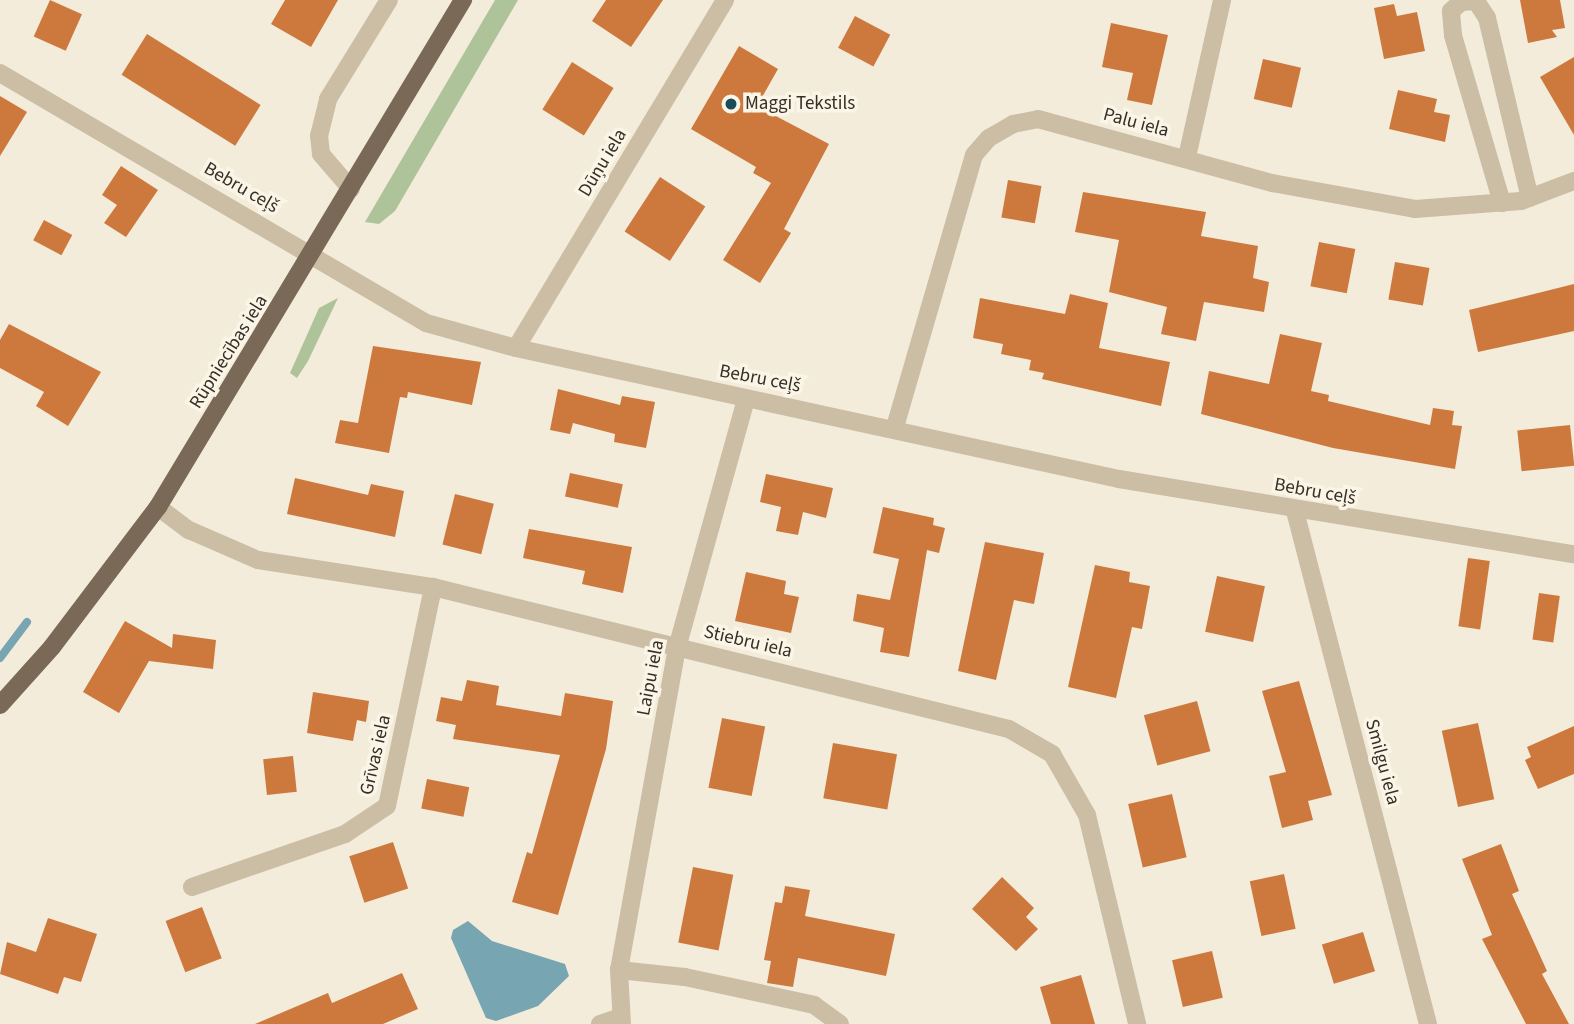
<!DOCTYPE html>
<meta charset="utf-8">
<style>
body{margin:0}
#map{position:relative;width:1574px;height:1024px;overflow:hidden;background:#f3ecda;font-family:"Source Sans 3",sans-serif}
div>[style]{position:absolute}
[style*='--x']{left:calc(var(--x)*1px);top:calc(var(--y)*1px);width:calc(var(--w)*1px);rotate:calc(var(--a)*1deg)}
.green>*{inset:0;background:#aec399}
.water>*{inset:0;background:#77a5b2}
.stream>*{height:8px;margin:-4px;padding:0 4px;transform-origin:4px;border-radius:4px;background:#77a5b2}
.building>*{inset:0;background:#cd793e;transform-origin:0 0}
.minor>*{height:18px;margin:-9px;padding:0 9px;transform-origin:9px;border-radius:9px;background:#ccbda5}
.major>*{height:18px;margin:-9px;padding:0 9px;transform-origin:9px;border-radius:9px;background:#7a6957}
.dots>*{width:19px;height:19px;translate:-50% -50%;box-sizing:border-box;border:4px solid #faf5e6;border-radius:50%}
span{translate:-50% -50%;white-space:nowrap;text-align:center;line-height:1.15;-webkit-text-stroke:7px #faf5e6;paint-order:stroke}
.poi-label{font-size:19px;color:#372f27}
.left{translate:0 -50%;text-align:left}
.street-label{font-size:19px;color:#372f27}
</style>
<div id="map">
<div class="green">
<i style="clip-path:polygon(495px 0,518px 0,395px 211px,379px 224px,365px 222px)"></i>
<i style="clip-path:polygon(338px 298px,308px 361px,297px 378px,290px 373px,319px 308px)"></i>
</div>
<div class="water">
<i style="clip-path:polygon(468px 921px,492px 941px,565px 964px,569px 976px,538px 1006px,496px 1021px,486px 1018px,451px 938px,453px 930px)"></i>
</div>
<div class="stream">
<i style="--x:0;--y:658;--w:45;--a:-53.1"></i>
</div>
<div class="building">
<i style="left:50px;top:0;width:35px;height:40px;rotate:24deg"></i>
<i style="clip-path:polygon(285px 0,338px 0,311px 47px,271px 24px)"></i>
<i style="clip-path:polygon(606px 0,663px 0,631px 47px,592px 21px)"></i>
<i style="clip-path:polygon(1520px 0,1560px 0,1565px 28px,1552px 30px,1557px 37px,1528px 43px)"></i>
<i style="clip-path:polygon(1394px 4px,1397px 16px,1417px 12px,1425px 51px,1384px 59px,1374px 8px)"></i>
<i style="left:855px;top:16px;width:40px;height:36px;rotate:28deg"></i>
<i style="clip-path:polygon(1111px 23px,1168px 35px,1152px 105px,1127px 100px,1133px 73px,1102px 67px)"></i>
<i style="left:147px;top:34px;width:134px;height:48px;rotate:32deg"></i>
<i style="clip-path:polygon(739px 46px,778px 69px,757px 106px,829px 144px,784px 229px,791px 233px,760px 283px,723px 260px,771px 183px,753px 173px,756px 167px,691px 129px)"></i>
<i style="clip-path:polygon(1574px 57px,1574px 135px,1540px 77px)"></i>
<i style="left:1263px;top:59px;width:39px;height:41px;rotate:13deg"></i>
<i style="left:572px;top:62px;width:49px;height:56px;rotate:32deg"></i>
<i style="clip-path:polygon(1398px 90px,1437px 99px,1434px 112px,1450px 115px,1445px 142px,1389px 129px)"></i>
<i style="clip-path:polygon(0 96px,27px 112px,0 156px)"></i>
<i style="clip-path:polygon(121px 166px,158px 190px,126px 237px,104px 223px,117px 205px,102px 195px)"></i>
<i style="left:660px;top:177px;width:54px;height:65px;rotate:33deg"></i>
<i style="left:1008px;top:180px;width:34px;height:38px;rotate:10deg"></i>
<i style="clip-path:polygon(1083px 192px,1206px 212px,1201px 236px,1258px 246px,1253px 278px,1269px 282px,1264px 312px,1204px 302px,1196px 341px,1161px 334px,1167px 307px,1109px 292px,1119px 240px,1075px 232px)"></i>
<i style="left:44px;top:220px;width:32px;height:23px;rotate:28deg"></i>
<i style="left:1319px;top:242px;width:37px;height:45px;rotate:11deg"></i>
<i style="left:1395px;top:262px;width:35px;height:38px;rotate:10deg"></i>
<i style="clip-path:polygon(1574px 284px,1574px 331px,1478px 352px,1469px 310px)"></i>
<i style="clip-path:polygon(1070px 294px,1108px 303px,1099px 348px,1170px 362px,1161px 406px,1042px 379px,1044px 373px,1029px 370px,1031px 360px,1001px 354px,1003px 344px,973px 338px,980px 298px,1065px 314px)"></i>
<i style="clip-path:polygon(9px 324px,101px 372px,68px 426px,36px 406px,44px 392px,0 368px,0 340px)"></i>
<i style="clip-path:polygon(1280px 334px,1322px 343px,1311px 391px,1329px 395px,1328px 401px,1430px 425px,1433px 408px,1454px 411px,1452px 425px,1462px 426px,1455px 469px,1333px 448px,1201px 414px,1209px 371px,1269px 384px)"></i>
<i style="clip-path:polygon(373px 346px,481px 362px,472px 405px,408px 392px,407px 398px,400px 397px,389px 453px,335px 443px,340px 420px,358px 423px)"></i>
<i style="clip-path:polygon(558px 389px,620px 405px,622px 396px,655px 402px,646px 448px,614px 442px,615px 434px,573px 423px,570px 434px,550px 430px)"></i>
<i style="left:1570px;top:425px;width:41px;height:53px;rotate:84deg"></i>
<i style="left:570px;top:473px;width:54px;height:24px;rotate:12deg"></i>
<i style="clip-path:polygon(766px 474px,833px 488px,826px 518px,803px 512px,798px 535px,776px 531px,781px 507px,760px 502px)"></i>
<i style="clip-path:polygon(295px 478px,368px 495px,371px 484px,404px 491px,395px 537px,287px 514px)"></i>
<i style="left:455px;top:494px;width:40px;height:52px;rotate:14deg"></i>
<i style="clip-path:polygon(883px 507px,934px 518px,933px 525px,945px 528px,939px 553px,927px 550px,909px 657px,880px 652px,884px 628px,853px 621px,857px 594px,890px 600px,899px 559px,873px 553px)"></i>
<i style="clip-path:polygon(529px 529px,632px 547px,623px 593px,582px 584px,585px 571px,523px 558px)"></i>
<i style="clip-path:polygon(985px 542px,1044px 553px,1034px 604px,1014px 600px,996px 680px,958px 671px)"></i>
<i style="left:1468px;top:558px;width:22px;height:69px;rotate:8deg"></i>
<i style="clip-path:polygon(1095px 565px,1130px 572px,1129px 582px,1150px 586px,1142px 629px,1132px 627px,1116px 698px,1068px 687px)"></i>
<i style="clip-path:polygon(746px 572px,786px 581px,784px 594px,799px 597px,791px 633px,735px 621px)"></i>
<i style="left:1217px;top:576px;width:49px;height:57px;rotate:12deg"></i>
<i style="left:1539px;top:593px;width:21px;height:47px;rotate:8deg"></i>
<i style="clip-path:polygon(125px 621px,172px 648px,173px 634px,216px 640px,213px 669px,149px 661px,119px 713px,83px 692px)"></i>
<i style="clip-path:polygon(467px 680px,499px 686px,496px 705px,561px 716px,565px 693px,613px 701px,606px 749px,558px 915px,512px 902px,527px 852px,532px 854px,560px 755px,453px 739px,456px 725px,436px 721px,441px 697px,462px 701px)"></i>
<i style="clip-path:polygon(1299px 681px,1332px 795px,1308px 801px,1313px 820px,1282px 828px,1269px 776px,1286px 772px,1262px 691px)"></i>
<i style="clip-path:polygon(313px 692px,369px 701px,366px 722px,357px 720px,353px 741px,307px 733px)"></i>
<i style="left:1197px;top:701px;width:52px;height:55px;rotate:75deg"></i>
<i style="left:722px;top:718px;width:44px;height:71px;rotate:11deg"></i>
<i style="left:1478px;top:723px;width:78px;height:37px;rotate:78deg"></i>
<i style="clip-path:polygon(1574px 726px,1574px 774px,1538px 789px,1525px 760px,1531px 757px,1527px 747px)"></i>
<i style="left:833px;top:743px;width:65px;height:56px;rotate:10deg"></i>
<i style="left:293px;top:756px;width:36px;height:30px;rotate:84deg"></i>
<i style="left:427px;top:779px;width:43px;height:30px;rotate:11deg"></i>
<i style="left:1172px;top:794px;width:65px;height:45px;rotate:77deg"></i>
<i style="left:393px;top:842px;width:49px;height:46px;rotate:72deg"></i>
<i style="clip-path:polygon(1501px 844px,1519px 891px,1512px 894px,1547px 971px,1542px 974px,1569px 1024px,1526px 1024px,1482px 939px,1492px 935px,1462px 859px)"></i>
<i style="left:693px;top:867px;width:41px;height:77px;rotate:11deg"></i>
<i style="left:1284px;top:874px;width:56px;height:35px;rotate:78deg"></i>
<i style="clip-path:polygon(1002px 877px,1034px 908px,1026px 917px,1038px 929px,1016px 951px,972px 909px)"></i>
<i style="clip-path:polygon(785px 886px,810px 890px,805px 916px,895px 934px,886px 976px,798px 958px,793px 987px,767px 983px,771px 961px,764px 960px,775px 902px,782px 903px)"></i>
<i style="left:202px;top:907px;width:55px;height:39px;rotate:69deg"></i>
<i style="clip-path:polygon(48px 918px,97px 934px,81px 982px,64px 977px,58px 994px,0 974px,7px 942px,36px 952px)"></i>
<i style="left:1363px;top:932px;width:41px;height:43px;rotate:73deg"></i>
<i style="left:1212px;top:951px;width:48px;height:41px;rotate:77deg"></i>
<i style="clip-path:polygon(402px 973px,418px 1009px,383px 1024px,255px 1024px,328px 993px,332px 1003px)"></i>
<i style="clip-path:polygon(1081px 975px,1095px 1024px,1051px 1024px,1040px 987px)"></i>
</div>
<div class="minor">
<i style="--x:0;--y:73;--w:494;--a:30.4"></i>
<i style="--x:426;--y:323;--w:93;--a:15.5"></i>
<i style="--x:516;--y:348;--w:617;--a:12.26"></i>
<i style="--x:1119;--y:479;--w:461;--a:9.4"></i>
<i style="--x:1187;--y:157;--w:161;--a:-77.4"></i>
<i style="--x:351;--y:189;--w:46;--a:-130.6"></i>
<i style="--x:321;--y:154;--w:18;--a:-96"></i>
<i style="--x:319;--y:136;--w:38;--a:-76"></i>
<i style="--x:328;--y:99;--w:116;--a:-58.4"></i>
<i style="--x:1502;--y:203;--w:175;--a:-106.3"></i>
<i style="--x:1453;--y:35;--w:24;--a:-95"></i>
<i style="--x:1451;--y:11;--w:13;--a:-42"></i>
<i style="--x:1461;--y:2;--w:15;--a:-4"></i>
<i style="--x:1476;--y:1;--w:20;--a:57"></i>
<i style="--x:1487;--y:18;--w:185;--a:76.6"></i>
<i style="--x:516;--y:348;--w:406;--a:-59"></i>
<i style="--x:895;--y:427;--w:283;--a:-73.8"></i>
<i style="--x:974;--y:155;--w:23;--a:-49"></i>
<i style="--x:989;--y:138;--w:28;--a:-30"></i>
<i style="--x:1013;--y:124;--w:25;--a:-11"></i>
<i style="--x:1038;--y:119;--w:243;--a:15.3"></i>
<i style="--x:1272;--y:183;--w:145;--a:10.3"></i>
<i style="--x:1415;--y:209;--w:106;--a:-4.3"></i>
<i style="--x:1521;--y:201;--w:57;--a:-20.7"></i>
<i style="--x:158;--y:507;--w:39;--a:37"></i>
<i style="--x:189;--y:530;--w:75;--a:23.5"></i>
<i style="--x:258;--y:560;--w:177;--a:8.8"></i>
<i style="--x:433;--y:587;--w:593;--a:13.85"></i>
<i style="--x:1009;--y:729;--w:50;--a:30.2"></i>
<i style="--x:1052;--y:754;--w:70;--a:60.2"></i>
<i style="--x:1087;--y:815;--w:215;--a:76.5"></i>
<i style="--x:1295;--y:511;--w:530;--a:75.47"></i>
<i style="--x:192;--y:887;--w:162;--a:-19.1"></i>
<i style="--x:345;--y:834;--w:50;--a:-33.7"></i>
<i style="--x:387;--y:806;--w:224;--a:-78.1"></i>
<i style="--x:619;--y:970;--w:66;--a:6.1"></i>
<i style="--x:685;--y:977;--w:132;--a:12.2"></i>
<i style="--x:814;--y:1005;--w:32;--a:36"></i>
<i style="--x:600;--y:1024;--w:21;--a:-19"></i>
<i style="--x:622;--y:1024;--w:54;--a:-93.2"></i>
<i style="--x:619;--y:970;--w:327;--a:-79.8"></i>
<i style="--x:677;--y:648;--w:258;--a:-74.5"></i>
</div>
<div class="major">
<i style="--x:0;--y:705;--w:78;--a:-48.1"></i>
<i style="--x:52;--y:647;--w:176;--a:-52.9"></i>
<i style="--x:158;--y:507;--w:592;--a:-58.97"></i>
</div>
<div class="dots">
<i style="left:731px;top:104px;background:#1a4b5b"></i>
</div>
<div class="poi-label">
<span class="left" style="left:745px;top:104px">Maggi Tekstils</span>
</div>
<div class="street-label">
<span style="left:1136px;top:123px;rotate:15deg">Palu iela</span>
<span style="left:603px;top:163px;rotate:-59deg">Dūņu iela</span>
<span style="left:241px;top:188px;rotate:30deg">Bebru ceļš</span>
<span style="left:229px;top:352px;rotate:-58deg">Rūpniecības iela</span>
<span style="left:760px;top:379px;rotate:11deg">Bebru ceļš</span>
<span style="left:1315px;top:492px;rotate:10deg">Bebru ceļš</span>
<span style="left:748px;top:642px;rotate:13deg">Stiebru iela</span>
<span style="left:651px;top:678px;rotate:-79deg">Laipu iela</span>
<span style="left:376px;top:755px;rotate:-77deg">Grīvas iela</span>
<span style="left:1382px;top:762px;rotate:75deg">Smilgu iela</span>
</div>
</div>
